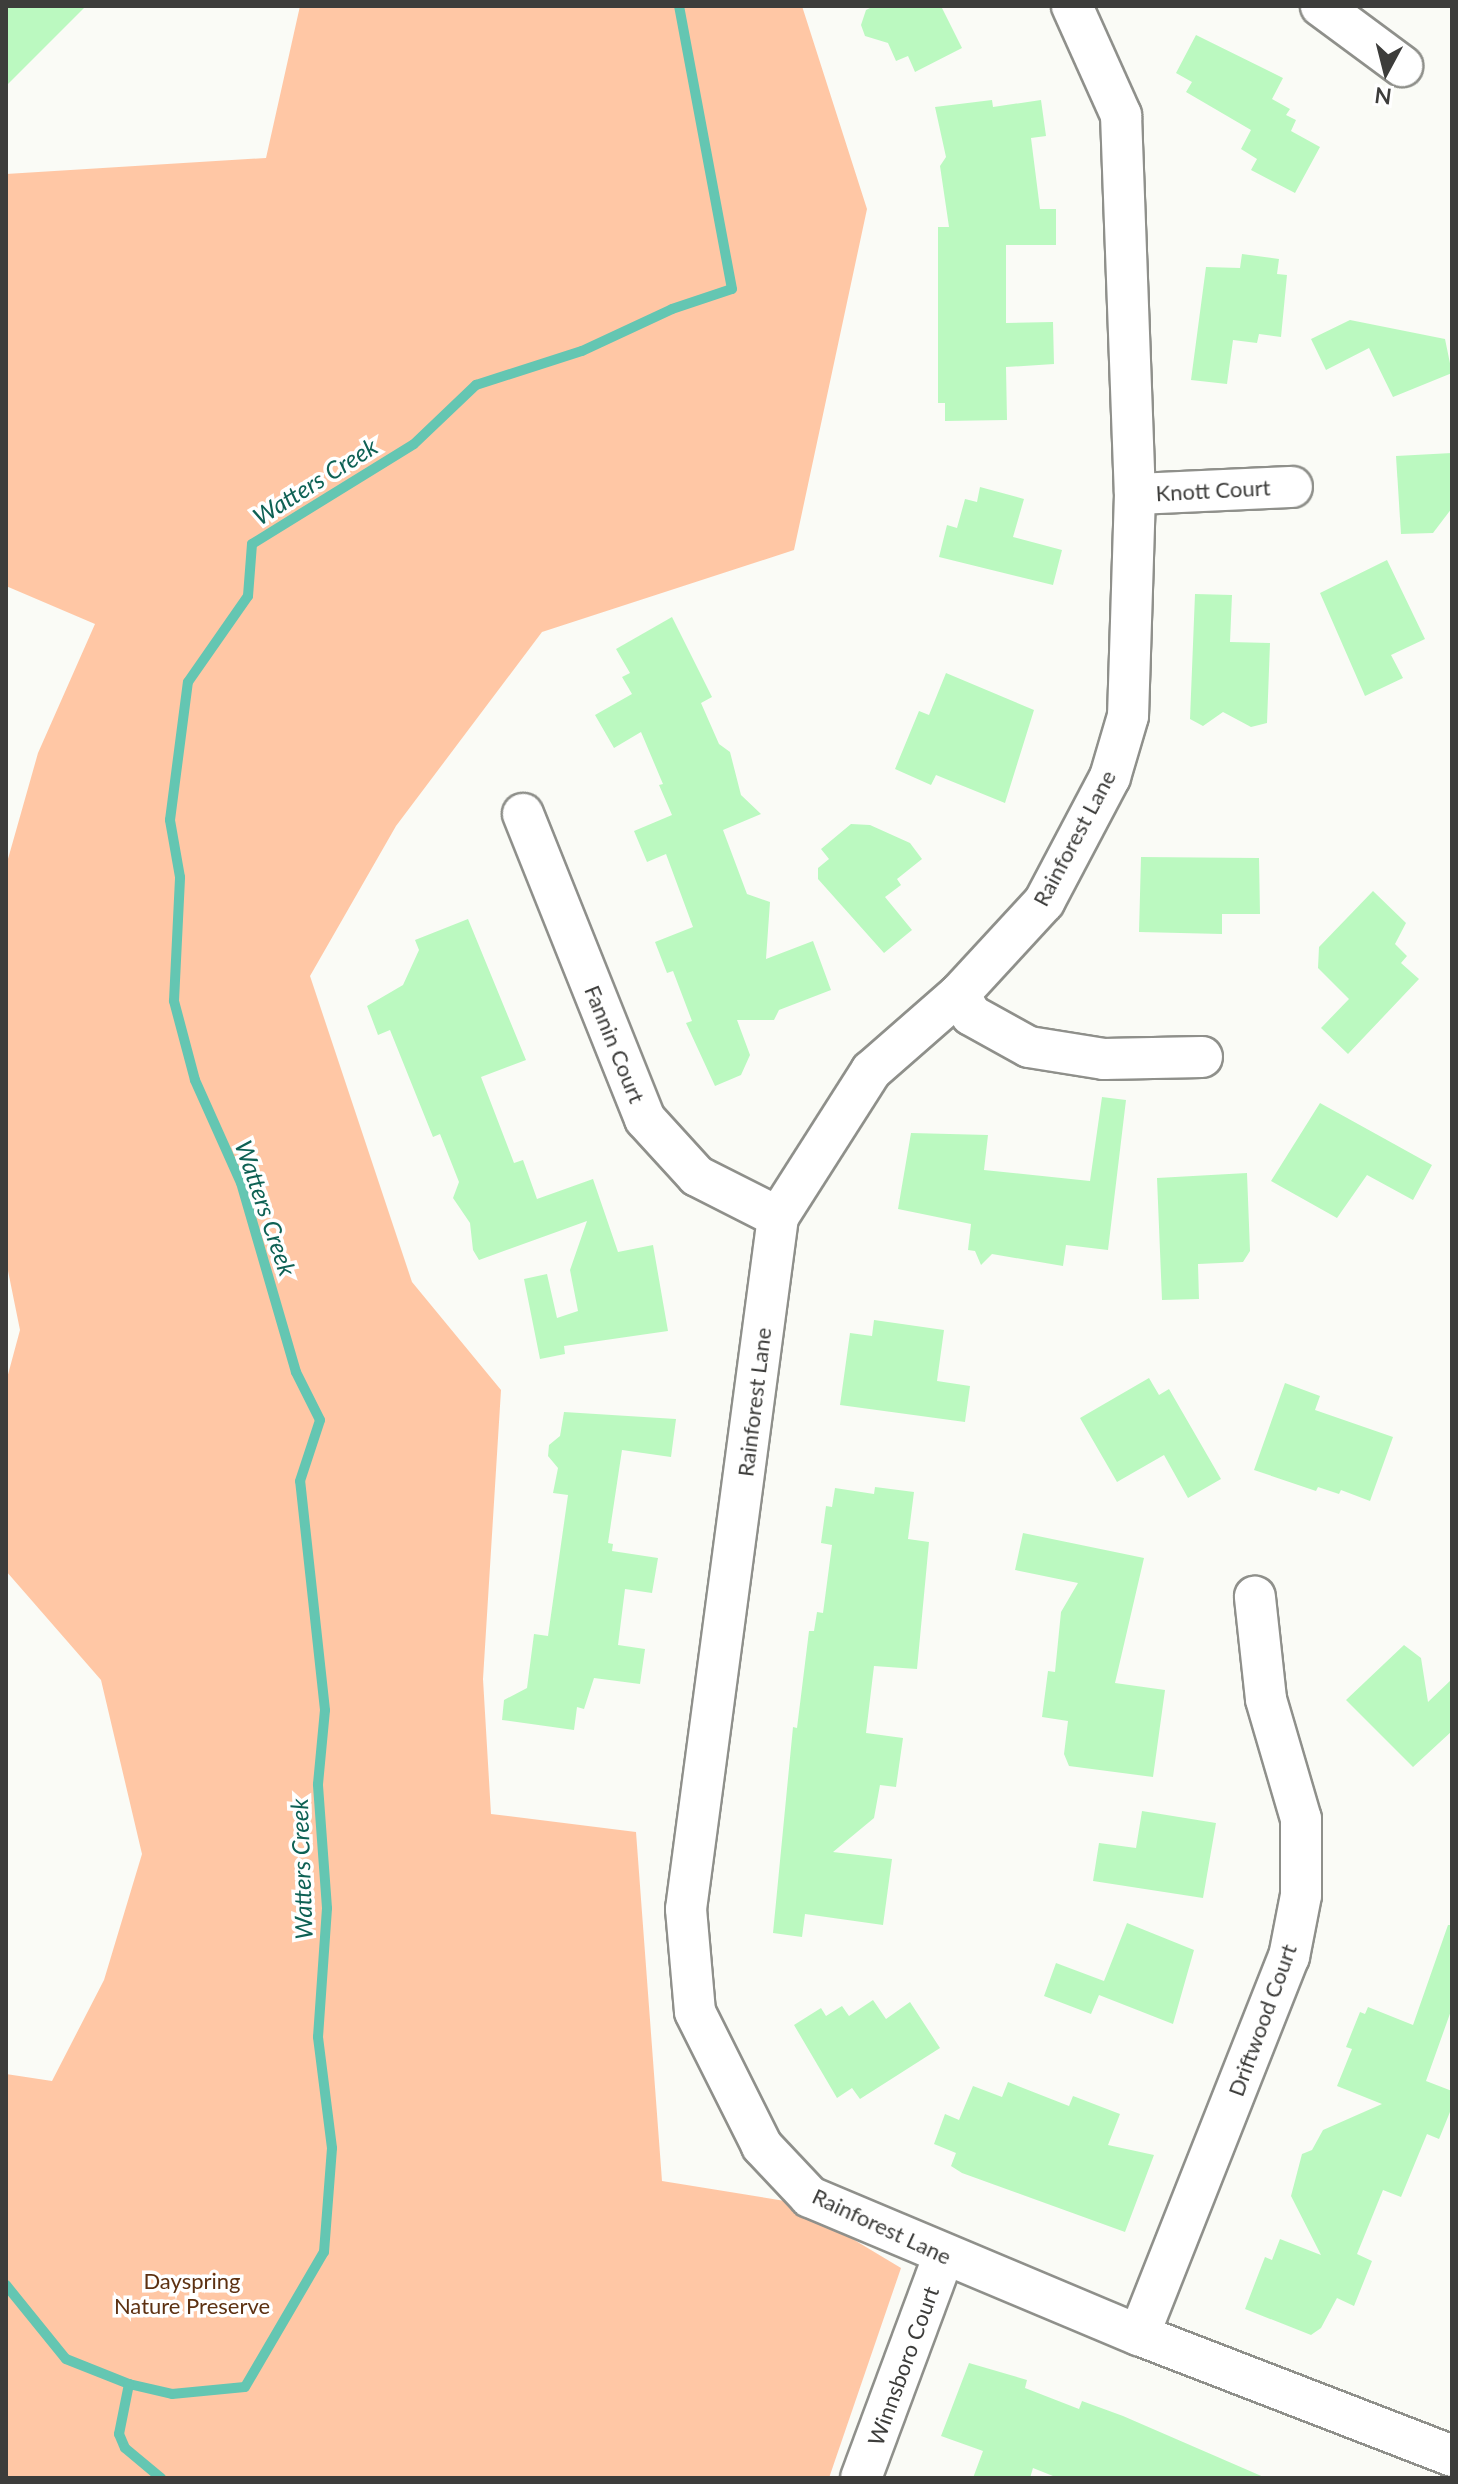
<!DOCTYPE html>
<style>
body{margin:0}
#map{position:relative;width:1458px;height:2484px;overflow:hidden;background:#fafbf6;font-family:Lato,sans-serif}
div>[style]{position:absolute}
[style*='--x']{left:calc(var(--x)*1px);top:calc(var(--y)*1px);width:calc(var(--w)*1px);rotate:calc(var(--a)*1deg)}
.green>*{inset:0;background:#ffc7a5}
.stream>*{height:10px;margin:-5px;padding:0 5px;transform-origin:5px;border-radius:5px;background:#64c6b2}
.building>*{inset:0;background:#bbf9c0}
.roads{filter:drop-shadow(2px 0 #8f908b) drop-shadow(-2px 0 #8f908b) drop-shadow(0 2px #8f908b) drop-shadow(0 -2px #8f908b)}
.minor>*{height:40px;margin:-20px;padding:0 20px;transform-origin:20px;border-radius:20px;background:#fff}
span{translate:-50% -50%;white-space:nowrap;text-align:center;line-height:1.15;-webkit-text-stroke:7px #fff;paint-order:stroke}
.street-label{font-size:22px;color:#3d3d3b}
.park-label{font-size:22px;color:#5d3112}
.water-label{font-size:24px;color:#0e6154;font-style:italic}
.frame{position:absolute;inset:0;border:8px solid #3d3d3b;pointer-events:none}
.north{position:absolute;left:1346px;top:32px;width:80px;height:80px;-webkit-text-stroke:6px #fff;paint-order:stroke;rotate:187deg;font-size:22px;font-weight:700;line-height:32px;text-align:center;color:#3d3d3b}
.north::after{content:'';display:block;margin:auto;width:28px;height:36px;background:#3d3d3b;clip-path:polygon(50% 0,100% 100%,50% 72%,0 100%)}
</style>
<div id="map">
<div class="green">
<i style="clip-path:polygon(300px 6px,802px 6px,867px 209px,794px 550px,542px 632px,396px 826px,310px 976px,412px 1282px,501px 1390px,483px 1679px,491px 1814px,636px 1832px,662px 2181px,791px 2202px,901px 2268px,829px 2478px,6px 2478px,6px 2074px,52px 2081px,104px 1980px,142px 1854px,101px 1680px,6px 1571px,6px 1382px,20px 1330px,6px 1261px,6px 866px,38px 753px,95px 624px,6px 586px,6px 174px,266px 158px)"></i>
</div>
<div class="stream">
<i style="--x:6;--y:2285;--w:95;--a:51"></i>
<i style="--x:66;--y:2359;--w:68;--a:21.6"></i>
<i style="--x:129;--y:2384;--w:44;--a:13.1"></i>
<i style="--x:172;--y:2394;--w:73;--a:-5.5"></i>
<i style="--x:245;--y:2387;--w:156;--a:-59.7"></i>
<i style="--x:324;--y:2252;--w:104;--a:-85.6"></i>
<i style="--x:332;--y:2148;--w:112;--a:-97.2"></i>
<i style="--x:318;--y:2037;--w:129;--a:-86"></i>
<i style="--x:327;--y:1908;--w:124;--a:-94.2"></i>
<i style="--x:318;--y:1784;--w:74;--a:-84.6"></i>
<i style="--x:325;--y:1710;--w:230;--a:-96.2"></i>
<i style="--x:300;--y:1481;--w:64;--a:-71.8"></i>
<i style="--x:320;--y:1420;--w:54;--a:-116.6"></i>
<i style="--x:296;--y:1372;--w:197;--a:-106.2"></i>
<i style="--x:241;--y:1183;--w:113;--a:-114.1"></i>
<i style="--x:195;--y:1080;--w:82;--a:-104.9"></i>
<i style="--x:174;--y:1001;--w:124;--a:-87.2"></i>
<i style="--x:180;--y:877;--w:58;--a:-100"></i>
<i style="--x:170;--y:820;--w:139;--a:-82.6"></i>
<i style="--x:188;--y:682;--w:105;--a:-55.1"></i>
<i style="--x:248;--y:596;--w:52;--a:-85.6"></i>
<i style="--x:252;--y:544;--w:190;--a:-31.7"></i>
<i style="--x:414;--y:444;--w:86;--a:-43.6"></i>
<i style="--x:476;--y:385;--w:111;--a:-17.8"></i>
<i style="--x:582;--y:351;--w:99;--a:-25"></i>
<i style="--x:672;--y:309;--w:63;--a:-18.4"></i>
<i style="--x:732;--y:289;--w:288;--a:-100.6"></i>
<i style="--x:129;--y:2384;--w:51;--a:101.3"></i>
<i style="--x:119;--y:2434;--w:15;--a:67"></i>
<i style="--x:125;--y:2448;--w:47;--a:39.8"></i>
</div>
<div class="building">
<i style="clip-path:polygon(6px 6px,86px 6px,6px 86px)"></i>
<i style="clip-path:polygon(874px 6px,941px 6px,962px 48px,915px 72px,908px 56px,896px 61px,888px 43px,865px 36px,861px 25px,866px 10px)"></i>
<i style="clip-path:polygon(1196px 35px,1283px 78px,1272px 99px,1290px 109px,1286px 115px,1296px 120px,1291px 131px,1320px 147px,1295px 193px,1251px 170px,1257px 159px,1241px 149px,1251px 130px,1186px 92px,1192px 82px,1176px 73px)"></i>
<i style="clip-path:polygon(992px 100px,993px 107px,1041px 100px,1046px 136px,1031px 138px,1040px 209px,1056px 209px,1056px 245px,1006px 245px,1006px 323px,1053px 322px,1054px 364px,1006px 367px,1007px 420px,945px 421px,945px 403px,938px 403px,938px 227px,949px 227px,940px 166px,946px 157px,935px 107px)"></i>
<i style="clip-path:polygon(1242px 254px,1279px 259px,1277px 274px,1287px 275px,1281px 337px,1259px 334px,1257px 343px,1233px 340px,1227px 384px,1191px 380px,1206px 267px,1240px 268px)"></i>
<i style="clip-path:polygon(1350px 320px,1445px 339px,1452px 373px,1393px 397px,1369px 348px,1326px 370px,1311px 339px)"></i>
<i style="clip-path:polygon(1452px 453px,1452px 508px,1433px 533px,1401px 534px,1396px 456px)"></i>
<i style="clip-path:polygon(980px 487px,1024px 499px,1013px 537px,1062px 550px,1053px 585px,939px 557px,947px 525px,957px 528px,965px 499px,977px 502px)"></i>
<i style="clip-path:polygon(1387px 560px,1425px 639px,1391px 655px,1403px 678px,1365px 696px,1320px 593px)"></i>
<i style="clip-path:polygon(1195px 594px,1232px 595px,1230px 642px,1270px 643px,1267px 723px,1251px 727px,1223px 712px,1203px 726px,1190px 719px)"></i>
<i style="clip-path:polygon(672px 617px,712px 697px,701px 703px,719px 744px,730px 752px,741px 795px,761px 814px,723px 830px,747px 894px,770px 902px,766px 959px,813px 941px,831px 990px,779px 1010px,774px 1020px,737px 1020px,750px 1055px,741px 1075px,715px 1086px,686px 1023px,692px 1021px,673px 971px,667px 973px,655px 942px,693px 927px,666px 854px,647px 862px,634px 831px,672px 815px,659px 785px,663px 784px,641px 732px,614px 748px,595px 715px,632px 694px,622px 677px,630px 673px,616px 649px)"></i>
<i style="clip-path:polygon(946px 673px,1034px 710px,1005px 803px,936px 775px,931px 785px,895px 769px,919px 711px,929px 715px)"></i>
<i style="clip-path:polygon(851px 824px,870px 825px,910px 843px,922px 859px,897px 879px,901px 885px,885px 897px,912px 930px,884px 953px,818px 879px,818px 868px,829px 859px,821px 849px)"></i>
<i style="clip-path:polygon(1141px 857px,1259px 858px,1260px 914px,1222px 914px,1222px 934px,1139px 932px)"></i>
<i style="clip-path:polygon(1373px 891px,1406px 923px,1395px 944px,1407px 956px,1401px 963px,1419px 979px,1348px 1054px,1321px 1028px,1349px 999px,1318px 968px,1319px 947px)"></i>
<i style="clip-path:polygon(468px 919px,526px 1060px,481px 1077px,514px 1163px,523px 1160px,537px 1199px,593px 1179px,618px 1252px,653px 1245px,668px 1331px,564px 1346px,565px 1354px,540px 1359px,524px 1279px,547px 1274px,557px 1318px,578px 1311px,570px 1270px,587px 1221px,479px 1260px,473px 1250px,470px 1223px,453px 1198px,459px 1182px,440px 1134px,433px 1137px,390px 1030px,378px 1035px,367px 1006px,403px 985px,419px 950px,415px 940px)"></i>
<i style="clip-path:polygon(1102px 1097px,1126px 1100px,1108px 1250px,1066px 1245px,1063px 1266px,992px 1254px,981px 1265px,975px 1251px,968px 1250px,971px 1224px,898px 1209px,911px 1133px,988px 1135px,984px 1170px,1090px 1181px)"></i>
<i style="clip-path:polygon(1320px 1103px,1432px 1165px,1413px 1200px,1367px 1175px,1337px 1218px,1271px 1181px)"></i>
<i style="clip-path:polygon(1247px 1173px,1250px 1251px,1243px 1262px,1198px 1264px,1199px 1299px,1162px 1300px,1157px 1178px)"></i>
<i style="clip-path:polygon(874px 1320px,944px 1330px,937px 1381px,970px 1386px,965px 1422px,840px 1405px,850px 1333px,872px 1336px)"></i>
<i style="clip-path:polygon(1149px 1378px,1159px 1395px,1169px 1389px,1221px 1479px,1188px 1498px,1164px 1455px,1117px 1482px,1080px 1418px)"></i>
<i style="clip-path:polygon(1285px 1383px,1320px 1396px,1315px 1410px,1393px 1437px,1370px 1501px,1341px 1490px,1339px 1494px,1318px 1487px,1316px 1491px,1254px 1470px)"></i>
<i style="clip-path:polygon(564px 1412px,676px 1419px,671px 1457px,622px 1450px,608px 1543px,613px 1544px,612px 1551px,658px 1558px,652px 1593px,625px 1589px,618px 1645px,645px 1649px,640px 1684px,594px 1678px,584px 1709px,577px 1707px,574px 1730px,502px 1720px,504px 1700px,527px 1688px,534px 1634px,548px 1636px,568px 1495px,553px 1493px,558px 1468px,548px 1456px,549px 1445px,560px 1436px)"></i>
<i style="clip-path:polygon(875px 1487px,914px 1492px,908px 1539px,929px 1542px,917px 1669px,874px 1666px,866px 1733px,903px 1738px,896px 1787px,880px 1785px,874px 1818px,833px 1852px,892px 1859px,883px 1925px,805px 1914px,802px 1937px,773px 1933px,793px 1727px,797px 1728px,809px 1631px,814px 1631px,817px 1612px,823px 1613px,832px 1545px,821px 1543px,826px 1506px,832px 1507px,835px 1488px,874px 1494px)"></i>
<i style="clip-path:polygon(1023px 1533px,1144px 1558px,1115px 1683px,1165px 1690px,1153px 1777px,1069px 1766px,1064px 1754px,1068px 1721px,1042px 1717px,1048px 1671px,1055px 1672px,1061px 1612px,1078px 1583px,1015px 1570px)"></i>
<i style="clip-path:polygon(1404px 1645px,1421px 1658px,1428px 1702px,1452px 1679px,1452px 1731px,1413px 1767px,1346px 1700px)"></i>
<i style="clip-path:polygon(1142px 1811px,1216px 1823px,1203px 1898px,1093px 1881px,1099px 1843px,1136px 1848px)"></i>
<i style="clip-path:polygon(1127px 1923px,1194px 1950px,1173px 2024px,1099px 1995px,1091px 2014px,1044px 1996px,1056px 1963px,1104px 1981px)"></i>
<i style="clip-path:polygon(1448px 1925px,1452px 1925px,1452px 2008px,1426px 2081px,1452px 2091px,1452px 2107px,1439px 2139px,1427px 2134px,1401px 2197px,1383px 2190px,1357px 2254px,1372px 2261px,1354px 2306px,1337px 2298px,1321px 2328px,1311px 2335px,1245px 2309px,1265px 2257px,1272px 2260px,1280px 2239px,1321px 2255px,1291px 2196px,1302px 2154px,1312px 2150px,1323px 2130px,1382px 2104px,1337px 2086px,1352px 2049px,1346px 2047px,1360px 2012px,1365px 2014px,1368px 2007px,1413px 2025px)"></i>
<i style="clip-path:polygon(873px 2000px,886px 2019px,910px 2002px,940px 2048px,860px 2099px,852px 2088px,837px 2098px,794px 2025px,821px 2008px,826px 2016px,842px 2006px,849px 2016px)"></i>
<i style="clip-path:polygon(1008px 2082px,1069px 2106px,1073px 2096px,1120px 2114px,1108px 2145px,1154px 2155px,1125px 2232px,962px 2173px,951px 2166px,956px 2153px,934px 2144px,945px 2114px,959px 2120px,973px 2086px,1002px 2097px)"></i>
<i style="clip-path:polygon(969px 2363px,1027px 2380px,1025px 2388px,1079px 2409px,1082px 2401px,1123px 2416px,1266px 2478px,1058px 2478px,1033px 2468px,1030px 2478px,973px 2478px,983px 2451px,941px 2436px)"></i>
</div>
<div class="roads">
<div class="minor">
<i style="--x:1072;--y:6;--w:120;--a:65.8"></i>
<i style="--x:1121;--y:115;--w:379;--a:87.9"></i>
<i style="--x:1135;--y:494;--w:222;--a:91.8"></i>
<i style="--x:1128;--y:716;--w:64;--a:106.4"></i>
<i style="--x:1110;--y:777;--w:141;--a:117.8"></i>
<i style="--x:1044;--y:902;--w:125;--a:132.7"></i>
<i style="--x:959;--y:994;--w:117;--a:138.8"></i>
<i style="--x:871;--y:1071;--w:173;--a:122.5"></i>
<i style="--x:778;--y:1217;--w:698;--a:97.57"></i>
<i style="--x:686;--y:1909;--w:103;--a:85"></i>
<i style="--x:695;--y:2012;--w:150;--a:63.4"></i>
<i style="--x:762;--y:2146;--w:70;--a:46.7"></i>
<i style="--x:810;--y:2197;--w:357;--a:22.8"></i>
<i style="--x:1139;--y:2335;--w:336;--a:21.1"></i>
<i style="--x:1321;--y:6;--w:101;--a:36.5"></i>
<i style="--x:1135;--y:494;--w:157;--a:-2.6"></i>
<i style="--x:523;--y:814;--w:328;--a:68.2"></i>
<i style="--x:645;--y:1119;--w:77;--a:47.6"></i>
<i style="--x:697;--y:1176;--w:91;--a:26.8"></i>
<i style="--x:959;--y:994;--w:24;--a:60"></i>
<i style="--x:971;--y:1015;--w:66;--a:28.9"></i>
<i style="--x:1029;--y:1047;--w:76;--a:9.1"></i>
<i style="--x:1104;--y:1059;--w:98;--a:-1.2"></i>
<i style="--x:1139;--y:2335;--w:407;--a:-68.4"></i>
<i style="--x:1289;--y:1957;--w:63;--a:-79"></i>
<i style="--x:1301;--y:1895;--w:76;--a:-90"></i>
<i style="--x:1301;--y:1819;--w:125;--a:-106.3"></i>
<i style="--x:1266;--y:1699;--w:103;--a:-96.2"></i>
<i style="--x:861;--y:2478;--w:238;--a:-69.6"></i>
</div>
</div>
<div class="street-label">
<span style="left:1213px;top:490px;rotate:-3deg">Knott Court</span>
<span style="left:1074px;top:838px;rotate:-62deg">Rainforest Lane</span>
<span style="left:615px;top:1044px;rotate:68deg">Fannin Court</span>
<span style="left:754px;top:1402px;rotate:-83deg">Rainforest Lane</span>
<span style="left:1262px;top:2020px;rotate:-70deg">Driftwood Court</span>
<span style="left:882px;top:2226px;rotate:25deg">Rainforest Lane</span>
<span style="left:903px;top:2366px;rotate:-70deg">Winnsboro Court</span>
</div>
<div class="park-label">
<span style="left:192px;top:2293px">Dayspring<br>Nature Preserve</span>
</div>
<div class="water-label">
<span style="left:315px;top:481px;rotate:-32deg">Watters Creek</span>
<span style="left:266px;top:1208px;rotate:71deg">Watters Creek</span>
<span style="left:301px;top:1869px;rotate:-92deg">Watters Creek</span>
</div>
<div class="frame"></div>
<div class="north">N</div>
</div>
